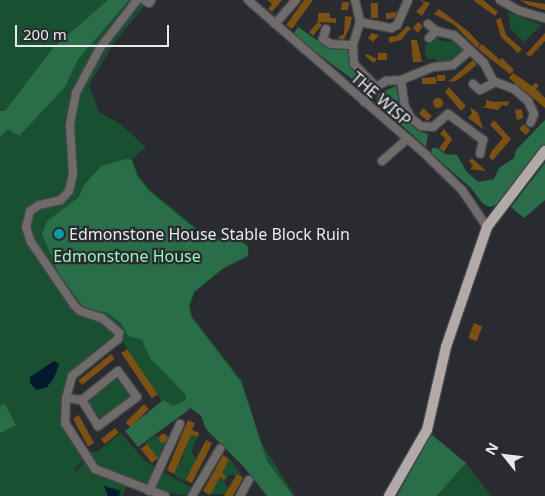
<!DOCTYPE html>
<style>
body{margin:0}
#map{position:relative;width:545px;height:496px;overflow:hidden;background:#292b31;font-family:"Noto Sans",sans-serif}
div>[style]{position:absolute}
[style*='--x']{left:calc(var(--x)*1px);top:calc(var(--y)*1px);width:calc(var(--w)*1px);rotate:calc(var(--a)*1deg)}
.green>*{inset:0;background:#195032}
.forest>*{inset:0;background:#296e48}
.water>*{inset:0;background:#021930}
.building>*{inset:0;background:#7b5113;transform-origin:0 0}
.round{border-radius:50%}
.roads{filter:drop-shadow(1px 0 #44464b) drop-shadow(-1px 0 #44464b) drop-shadow(0 1px #44464b) drop-shadow(0 -1px #44464b)}
.minor>*{height:8px;margin:-4px;padding:0 4px;transform-origin:4px;border-radius:4px;background:#6f6b6a}
.major>*{height:10px;margin:-5px;padding:0 5px;transform-origin:5px;border-radius:5px;background:#b2aaa8}
.dots>*{width:14px;height:14px;translate:-50% -50%;box-sizing:border-box;border:2px solid #292b31;border-radius:50%}
span{translate:-50% -50%;white-space:nowrap;text-align:center;line-height:1.15;-webkit-text-stroke:4.5px #292b31;paint-order:stroke}
.street-label{font-size:16px;color:#e7e9ed}
.poi-label{font-size:16px;color:#e7e9ed}
.left{translate:0 -50%;text-align:left}
.park-label{font-size:16px;color:#97f7bd}
.north{position:absolute;left:480px;top:431px;width:50px;height:50px;-webkit-text-stroke:4px #292b31;paint-order:stroke;rotate:299deg;font-size:14px;font-weight:700;line-height:20px;text-align:center;color:#e7e9ed}
.north::after{content:'';display:block;margin:auto;width:18px;height:22px;background:#e7e9ed;clip-path:polygon(50% 0,100% 100%,50% 72%,0 100%)}
.scale{position:absolute;left:15px;top:25px;width:154px;height:22px;box-sizing:border-box;border:2px solid #e7e9ed;border-top:0;padding-left:6px;font-size:15px;line-height:18px;white-space:nowrap;color:#e7e9ed;-webkit-text-stroke:4px #292b31;paint-order:stroke}
</style>
<div id="map">
<div class="green">
<i style="clip-path:polygon(0 0,149px 0,114px 43px,89px 85px,99px 112px,120px 124px,146px 147px,132px 159px,138px 175px,150px 190px,205px 235px,238px 239px,247px 244px,249px 256px,223px 269px,195px 292px,190px 305px,192px 316px,242px 381px,261px 442px,295px 496px,267px 496px,244px 467px,206px 429px,201px 416px,190px 408px,184px 414px,161px 400px,118px 335px,73px 372px,65px 384px,62px 410px,64px 423px,84px 459px,75px 469px,77px 474px,77px 470px,85px 461px,96px 474px,127px 484px,123px 496px,0 496px)"></i>
<i style="clip-path:polygon(508px 12px,542px 25px,524px 42px,511px 30px)"></i>
<i style="clip-path:polygon(438px 35px,439px 40px,450px 42px,451px 37px,463px 50px,451px 64px,437px 63px,435px 58px,429px 60px,425px 54px,426px 45px)"></i>
<i style="clip-path:polygon(118px 375px,133px 395px,103px 418px,97px 417px,86px 400px)"></i>
<i style="clip-path:polygon(185px 432px,198px 437px,191px 452px,200px 463px,191px 471px,195px 476px,189px 472px,185px 480px,187px 483px,171px 473px,174px 474px,178px 466px,173px 461px,179px 464px,184px 456px,178px 452px,184px 452px,188px 444px,182px 441px)"></i>
<i style="clip-path:polygon(121px 433px,145px 461px,158px 468px,148px 486px,102px 470px,88px 457px,90px 452px,97px 452px)"></i>
<i style="clip-path:polygon(157px 435px,165px 444px,163px 450px,158px 447px,163px 451px,158px 460px,145px 443px)"></i>
<i style="clip-path:polygon(230px 459px,242px 476px,229px 475px,224px 482px,233px 493px,221px 487px,234px 494px,207px 494px,220px 477px,224px 479px,226px 476px,216px 470px,222px 472px,226px 466px,220px 463px,226px 464px)"></i>
<i style="clip-path:polygon(466px 463px,491px 496px,437px 496px)"></i>
<i style="clip-path:polygon(161px 471px,194px 489px,189px 496px,157px 491px,155px 488px)"></i>
</div>
<div class="forest">
<i style="clip-path:polygon(108px 0,129px 0,78px 59px,65px 87px,19px 136px,8px 129px,0 137px,0 111px,5px 111px,53px 48px)"></i>
<i style="clip-path:polygon(298px 27px,321px 43px,349px 51px,350px 64px,369px 80px,367px 86px,360px 85px,293px 35px)"></i>
<i style="clip-path:polygon(396px 86px,400px 109px,408px 122px,418px 131px,428px 134px,426px 147px,376px 102px,378px 94px)"></i>
<i style="clip-path:polygon(545px 120px,545px 145px,498px 204px,490px 207px,483px 204px,471px 188px,431px 153px,432px 148px,437px 148px,445px 154px,457px 155px,466px 171px,478px 182px,494px 179px,499px 168px,514px 158px,516px 150px)"></i>
<i style="clip-path:polygon(126px 159px,132px 160px,137px 176px,149px 191px,204px 236px,221px 241px,237px 239px,248px 247px,248px 255px,222px 269px,194px 292px,189px 305px,191px 317px,241px 382px,267px 461px,293px 496px,267px 496px,244px 467px,206px 429px,201px 416px,191px 408px,138px 447px,125px 431px,163px 400px,173px 406px,186px 400px,186px 395px,150px 358px,142px 340px,128px 336px,121px 323px,108px 313px,84px 308px,59px 274px,42px 234px,47px 221px,79px 197px,84px 185px,101px 166px)"></i>
<i style="clip-path:polygon(545px 163px,545px 200px,524px 218px,511px 207px)"></i>
<i style="clip-path:polygon(5px 404px,16px 425px,0 433px,0 406px)"></i>
<i style="clip-path:polygon(431px 434px,466px 463px,437px 496px,397px 496px)"></i>
</div>
<div class="water">
<i style="clip-path:polygon(54px 361px,59px 364px,54px 378px,47px 387px,36px 390px,30px 383px,30px 377px)"></i>
<i style="clip-path:polygon(104px 486px,121px 491px,119px 496px,108px 496px)"></i>
</div>
<div class="building">
<i style="clip-path:polygon(267px 0,282px 0,272px 12px,268px 9px,272px 4px)"></i>
<i style="clip-path:polygon(304px 0,313px 0,292px 29px,286px 25px)"></i>
<i style="clip-path:polygon(420px 0,430px 3px,422px 16px,416px 12px,424px 3px)"></i>
<i style="clip-path:polygon(473px 0,483px 0,498px 12px,495px 16px)"></i>
<i style="clip-path:polygon(520px 0,545px 4px,545px 10px,528px 5px)"></i>
<i style="clip-path:polygon(342px 2px,349px 2px,348px 10px,341px 10px)"></i>
<i style="left:371px;top:3px;width:7px;height:15px"></i>
<i style="clip-path:polygon(439px 9px,469px 32px,480px 44px,477px 48px,453px 24px,434px 14px)"></i>
<i style="clip-path:polygon(397px 12px,394px 18px,386px 19px,386px 13px)"></i>
<i style="clip-path:polygon(318px 13px,330px 13px,330px 18px,336px 18px,336px 23px,319px 22px,322px 25px,313px 36px,309px 32px,318px 22px)"></i>
<i style="clip-path:polygon(345px 16px,352px 17px,350px 27px,344px 39px,340px 39px,338px 37px,344px 34px)"></i>
<i style="clip-path:polygon(501px 18px,506px 35px,522px 49px,518px 53px,501px 37px,496px 20px)"></i>
<i style="clip-path:polygon(418px 22px,423px 26px,418px 33px,413px 28px)"></i>
<i style="clip-path:polygon(407px 26px,411px 28px,401px 40px,389px 43px,389px 37px,397px 36px)"></i>
<i style="clip-path:polygon(372px 33px,379px 35px,373px 42px,368px 38px)"></i>
<i style="clip-path:polygon(545px 33px,545px 41px,530px 57px,526px 54px)"></i>
<i style="clip-path:polygon(411px 40px,417px 40px,422px 62px,413px 62px)"></i>
<i style="clip-path:polygon(482px 44px,500px 60px,502px 58px,514px 70px,510px 74px,483px 53px,478px 48px)"></i>
<i style="left:387px;top:53px;width:7px;height:9px;rotate:90deg"></i>
<i style="clip-path:polygon(367px 54px,377px 59px,374px 63px,365px 56px)"></i>
<i style="clip-path:polygon(473px 60px,477px 64px,471px 70px,456px 81px,448px 82px)"></i>
<i style="clip-path:polygon(513px 73px,532px 86px,535px 83px,539px 85px,536px 89px,545px 98px,545px 108px,509px 78px)"></i>
<i style="left:437px;top:75px;width:8px;height:6px"></i>
<i style="clip-path:polygon(436px 77px,436px 84px,422px 84px,422px 78px)"></i>
<i style="clip-path:polygon(449px 87px,466px 106px,461px 111px,445px 92px)"></i>
<i class="round" style="left:433px;top:98px;width:10px;height:10px"></i>
<i style="clip-path:polygon(486px 100px,494px 102px,509px 101px,508px 106px,502px 105px,498px 110px,481px 107px,486px 106px)"></i>
<i style="clip-path:polygon(470px 107px,478px 113px,483px 129px,468px 118px,472px 113px)"></i>
<i style="clip-path:polygon(423px 108px,432px 116px,428px 121px,419px 114px)"></i>
<i style="clip-path:polygon(522px 109px,523px 118px,517px 120px,515px 110px)"></i>
<i style="clip-path:polygon(494px 120px,511px 139px,493px 160px,489px 158px,491px 152px,503px 138px,490px 125px)"></i>
<i style="clip-path:polygon(524px 124px,530px 130px,526px 135px,519px 129px)"></i>
<i style="clip-path:polygon(444px 129px,452px 139px,444px 152px,439px 148px,446px 139px,440px 134px)"></i>
<i style="clip-path:polygon(472px 158px,486px 171px,470px 169px,473px 166px,469px 161px)"></i>
<i style="left:474px;top:323px;width:9px;height:16px;rotate:21deg"></i>
<i style="left:127px;top:349px;width:55px;height:7px;rotate:56deg"></i>
<i style="left:111px;top:354px;width:6px;height:42px;rotate:51deg"></i>
<i style="left:144px;top:404px;width:7px;height:26px;rotate:45deg"></i>
<i style="left:79px;top:415px;width:32px;height:7px;rotate:62deg"></i>
<i style="clip-path:polygon(188px 420px,195px 423px,192px 430px,199px 433px,198px 437px,191px 435px,174px 474px,167px 470px)"></i>
<i style="left:115px;top:428px;width:6px;height:18px;rotate:51deg"></i>
<i class="round" style="left:158.5px;top:433.5px;width:9px;height:9px"></i>
<i style="left:206px;top:440px;width:7px;height:45px;rotate:27deg"></i>
<i style="left:147px;top:444px;width:18px;height:8px;rotate:52deg"></i>
<i style="clip-path:polygon(223px 455px,229px 459px,222px 473px,226px 476px,224px 480px,220px 477px,210px 495px,203px 491px)"></i>
<i style="clip-path:polygon(237px 474px,243px 478px,233px 496px,224px 496px)"></i>
</div>
<div class="roads">
<div class="minor">
<i style="--x:137;--y:0;--w:61;--a:127.6"></i>
<i style="--x:100;--y:48;--w:51;--a:118.1"></i>
<i style="--x:76;--y:93;--w:33;--a:101"></i>
<i style="--x:70;--y:125;--w:49;--a:86.5"></i>
<i style="--x:73;--y:174;--w:17;--a:103"></i>
<i style="--x:69;--y:191;--w:12;--a:132"></i>
<i style="--x:61;--y:200;--w:23;--a:167"></i>
<i style="--x:39;--y:205;--w:11;--a:146"></i>
<i style="--x:30;--y:211;--w:16;--a:104"></i>
<i style="--x:26;--y:227;--w:16;--a:72"></i>
<i style="--x:31;--y:242;--w:76;--a:55.7"></i>
<i style="--x:74;--y:305;--w:8;--a:45"></i>
<i style="--x:80;--y:311;--w:23;--a:18"></i>
<i style="--x:102;--y:318;--w:23;--a:41"></i>
<i style="--x:119;--y:333;--w:6;--a:99"></i>
<i style="--x:118;--y:339;--w:59;--a:141.2"></i>
<i style="--x:72;--y:376;--w:23;--a:105"></i>
<i style="--x:66;--y:398;--w:25;--a:92"></i>
<i style="--x:65;--y:423;--w:55;--a:56.9"></i>
<i style="--x:95;--y:469;--w:75;--a:21.1"></i>
<i style="--x:144;--y:0;--w:6;--a:31"></i>
<i style="--x:149;--y:3;--w:4;--a:-56"></i>
<i style="--x:248;--y:0;--w:236;--a:41"></i>
<i style="--x:426;--y:155;--w:50;--a:44.2"></i>
<i style="--x:462;--y:190;--w:45;--a:56"></i>
<i style="--x:355;--y:0;--w:23;--a:77"></i>
<i style="--x:360;--y:22;--w:24;--a:107"></i>
<i style="--x:353;--y:45;--w:19;--a:87"></i>
<i style="--x:354;--y:64;--w:32;--a:46"></i>
<i style="--x:500;--y:0;--w:23;--a:29"></i>
<i style="--x:520;--y:11;--w:26;--a:16"></i>
<i style="--x:360;--y:22;--w:32;--a:11"></i>
<i style="--x:391;--y:28;--w:7;--a:-27"></i>
<i style="--x:397;--y:25;--w:27;--a:-66"></i>
<i style="--x:275;--y:24;--w:32;--a:-49"></i>
<i style="--x:428;--y:24;--w:11;--a:41"></i>
<i style="--x:436;--y:31;--w:18;--a:13"></i>
<i style="--x:454;--y:35;--w:41;--a:43"></i>
<i style="--x:484;--y:63;--w:20;--a:63"></i>
<i style="--x:493;--y:81;--w:22;--a:21"></i>
<i style="--x:514;--y:89;--w:18;--a:41"></i>
<i style="--x:528;--y:101;--w:14;--a:65"></i>
<i style="--x:534;--y:114;--w:9;--a:111"></i>
<i style="--x:326;--y:29;--w:10;--a:107"></i>
<i style="--x:323;--y:39;--w:9;--a:32"></i>
<i style="--x:331;--y:44;--w:22;--a:3"></i>
<i style="--x:429;--y:38;--w:10;--a:-45"></i>
<i style="--x:401;--y:80;--w:27;--a:82"></i>
<i style="--x:405;--y:107;--w:13;--a:61"></i>
<i style="--x:411;--y:118;--w:13;--a:39"></i>
<i style="--x:421;--y:126;--w:12;--a:5"></i>
<i style="--x:433;--y:127;--w:20;--a:-41"></i>
<i style="--x:448;--y:114;--w:44;--a:36.6"></i>
<i style="--x:483;--y:140;--w:14;--a:102"></i>
<i style="--x:473;--y:84;--w:9;--a:41"></i>
<i style="--x:480;--y:90;--w:13;--a:-27"></i>
<i style="--x:364;--y:102;--w:19;--a:-51"></i>
<i style="--x:376;--y:87;--w:12;--a:-31"></i>
<i style="--x:386;--y:81;--w:15;--a:-4"></i>
<i style="--x:401;--y:80;--w:35;--a:-22"></i>
<i style="--x:434;--y:67;--w:19;--a:-6"></i>
<i style="--x:453;--y:65;--w:21;--a:-41"></i>
<i style="--x:382;--y:161;--w:33;--a:-41"></i>
<i style="--x:66;--y:398;--w:16;--a:7"></i>
<i style="--x:82;--y:400;--w:46;--a:-38.9"></i>
<i style="--x:118;--y:371;--w:32;--a:54"></i>
<i style="--x:137;--y:397;--w:49;--a:143.4"></i>
<i style="--x:98;--y:426;--w:31;--a:-122"></i>
<i style="--x:149;--y:491;--w:74;--a:-65.2"></i>
<i style="--x:192;--y:496;--w:55;--a:-59.2"></i>
<i style="--x:240;--y:496;--w:18;--a:-61"></i>
</div>
<div class="major">
<i style="--x:389;--y:496;--w:76;--a:-60.1"></i>
<i style="--x:427;--y:430;--w:85;--a:-77.1"></i>
<i style="--x:446;--y:347;--w:127;--a:-71.1"></i>
<i style="--x:487;--y:227;--w:96;--a:-52.7"></i>
</div>
</div>
<div class="dots">
<i style="left:59px;top:234px;background:#0f9aa8"></i>
</div>
<div class="street-label">
<span style="left:381px;top:99px;rotate:41deg">THE WISP</span>
</div>
<div class="poi-label">
<span class="left" style="left:69px;top:234px">Edmonstone House Stable Block Ruin</span>
</div>
<div class="park-label">
<span style="left:127px;top:256px">Edmonstone House</span>
</div>
<div class="north">N</div>
<div class="scale">200 m</div>
</div>
